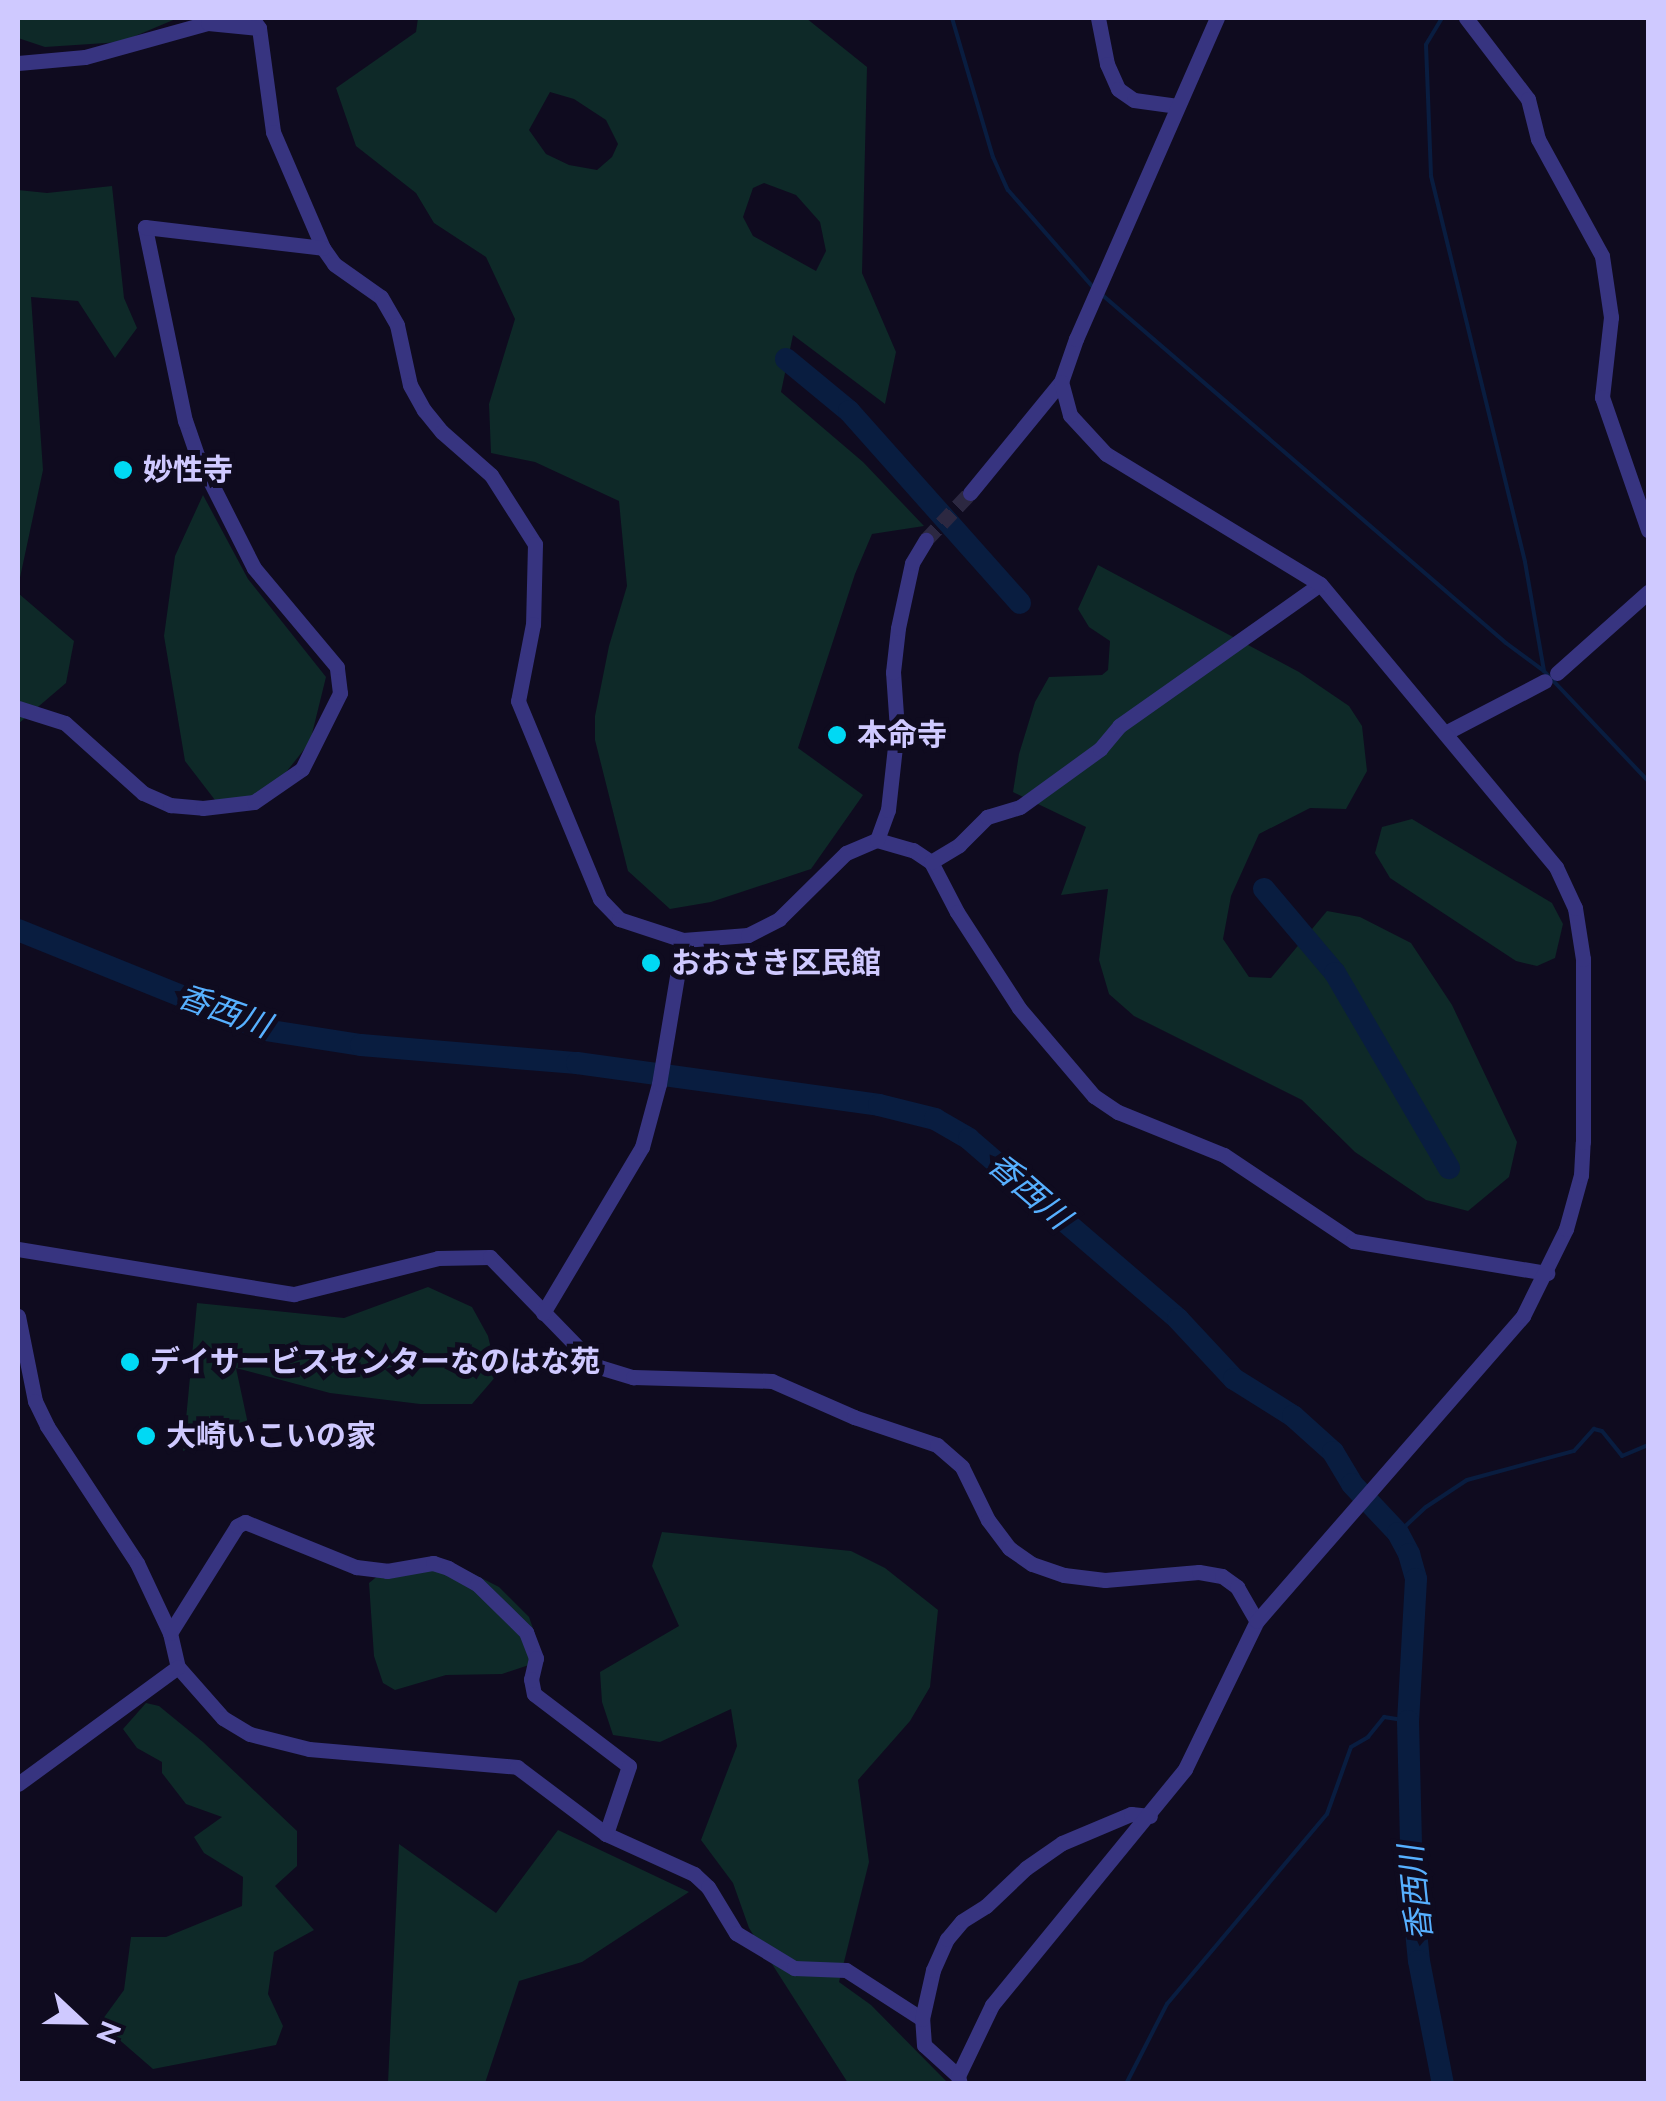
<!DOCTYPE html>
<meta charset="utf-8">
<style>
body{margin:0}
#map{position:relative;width:1666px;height:2101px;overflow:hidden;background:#0f0b1f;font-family:Raleway,"Noto Sans JP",sans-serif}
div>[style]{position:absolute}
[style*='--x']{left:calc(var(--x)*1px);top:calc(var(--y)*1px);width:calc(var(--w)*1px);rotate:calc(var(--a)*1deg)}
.green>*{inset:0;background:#0e2928}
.stream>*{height:4px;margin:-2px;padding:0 2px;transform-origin:2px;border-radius:2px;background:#091d40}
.river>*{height:22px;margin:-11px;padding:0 11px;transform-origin:11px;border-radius:11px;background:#091d40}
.minor-tunnel>*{height:15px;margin-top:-7.5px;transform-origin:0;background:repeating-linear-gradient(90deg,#2c2841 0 15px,transparent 0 23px)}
.minor>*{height:15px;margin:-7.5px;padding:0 7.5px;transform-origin:7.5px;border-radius:7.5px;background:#373480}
.dots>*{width:28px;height:28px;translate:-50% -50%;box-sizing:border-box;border:5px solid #0f0b1f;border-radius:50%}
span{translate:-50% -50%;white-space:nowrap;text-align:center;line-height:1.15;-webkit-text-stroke:10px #0f0b1f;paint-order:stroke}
.poi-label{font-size:30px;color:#cfc9ff;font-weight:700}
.left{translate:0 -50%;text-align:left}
.water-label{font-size:32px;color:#57b0ff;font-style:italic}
.frame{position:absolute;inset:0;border:20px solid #cfc9ff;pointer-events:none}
.north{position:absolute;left:30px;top:1971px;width:100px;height:100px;-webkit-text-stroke:8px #0f0b1f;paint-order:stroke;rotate:112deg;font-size:28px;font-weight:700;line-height:40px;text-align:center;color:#cfc9ff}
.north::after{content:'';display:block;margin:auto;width:35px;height:45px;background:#cfc9ff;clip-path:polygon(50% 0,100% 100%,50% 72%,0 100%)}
</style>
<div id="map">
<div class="green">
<i style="clip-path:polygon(18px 18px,178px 18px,121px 42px,45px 47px,18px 38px)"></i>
<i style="clip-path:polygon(evenodd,418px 18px,806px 18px,867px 67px,862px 273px,896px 352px,885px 404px,793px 335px,781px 392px,863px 462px,924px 526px,872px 534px,855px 574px,798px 748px,863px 795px,811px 869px,711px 902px,670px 909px,628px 871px,595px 740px,595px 716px,609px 646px,627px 586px,619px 501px,535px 462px,491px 453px,489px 404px,515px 319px,486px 257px,434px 223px,416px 193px,356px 146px,336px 88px,416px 32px,418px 18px,550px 92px,574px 99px,606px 120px,618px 144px,612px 157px,597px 170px,569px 165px,546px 154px,529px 130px,550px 92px,418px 18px,764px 183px,796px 195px,820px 222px,826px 251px,816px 271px,753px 236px,743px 217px,753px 188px,764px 183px)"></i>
<i style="clip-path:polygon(112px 186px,124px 298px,137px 328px,115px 358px,78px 301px,31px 297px,43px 470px,18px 587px,18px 190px,47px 193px)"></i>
<i style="clip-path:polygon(203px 495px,248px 579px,326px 677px,310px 742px,268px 795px,218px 804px,185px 761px,164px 636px,175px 556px)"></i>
<i style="clip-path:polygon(1098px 565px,1299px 672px,1349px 706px,1362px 726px,1367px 771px,1346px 809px,1310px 808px,1259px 834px,1231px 896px,1223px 939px,1249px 977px,1271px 978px,1327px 911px,1360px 917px,1411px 943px,1452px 1005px,1517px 1142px,1509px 1177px,1468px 1211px,1426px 1200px,1355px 1152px,1302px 1100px,1134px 1016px,1109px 994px,1099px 960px,1108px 889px,1061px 895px,1086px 827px,1013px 792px,1019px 754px,1035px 702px,1049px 677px,1102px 675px,1108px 670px,1110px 641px,1089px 627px,1078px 609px)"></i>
<i style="clip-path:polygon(18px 593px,74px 641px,66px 683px,18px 724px)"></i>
<i style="clip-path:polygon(1412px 819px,1552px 903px,1563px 924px,1555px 958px,1537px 966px,1516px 961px,1390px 878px,1375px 853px,1382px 827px)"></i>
<i style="clip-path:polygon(428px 1287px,472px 1307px,488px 1336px,497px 1375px,472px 1404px,420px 1404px,330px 1393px,236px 1368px,248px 1424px,183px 1451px,197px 1303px,344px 1318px)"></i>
<i style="clip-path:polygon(662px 1532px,851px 1551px,885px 1568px,938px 1610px,930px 1687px,910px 1721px,858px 1780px,869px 1862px,839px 1982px,871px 2005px,948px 2083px,848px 2083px,749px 1928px,733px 1883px,701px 1840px,737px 1746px,731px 1709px,660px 1742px,613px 1735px,602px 1702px,600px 1672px,679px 1626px,652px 1566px)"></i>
<i style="clip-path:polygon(450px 1562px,499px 1587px,529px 1617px,544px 1660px,502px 1674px,446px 1675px,395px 1690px,383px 1683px,374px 1656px,369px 1583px,391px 1565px)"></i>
<i style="clip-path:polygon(146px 1703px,159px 1706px,203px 1742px,297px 1831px,297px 1866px,275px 1886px,314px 1930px,274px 1952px,268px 1994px,283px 2026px,276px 2045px,153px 2069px,100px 2023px,124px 1990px,131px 1937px,166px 1937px,242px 1906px,243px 1877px,204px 1853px,194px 1837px,222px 1817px,186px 1804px,162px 1773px,162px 1762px,137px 1748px,123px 1729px)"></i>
<i style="clip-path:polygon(558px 1830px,689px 1892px,582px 1962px,519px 1981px,485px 2083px,388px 2083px,399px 1844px,496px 1913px)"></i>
</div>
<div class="stream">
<i style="--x:952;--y:18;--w:145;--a:73.6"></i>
<i style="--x:993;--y:157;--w:36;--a:66"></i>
<i style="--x:1008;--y:190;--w:129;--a:48.8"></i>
<i style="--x:1442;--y:18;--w:31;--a:121"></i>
<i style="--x:1426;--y:45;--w:131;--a:87.8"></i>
<i style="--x:1431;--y:176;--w:397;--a:76.3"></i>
<i style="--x:1525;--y:562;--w:111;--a:80.1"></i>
<i style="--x:1100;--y:293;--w:536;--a:40.76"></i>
<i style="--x:1506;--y:643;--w:47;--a:36.4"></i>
<i style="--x:1544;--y:671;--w:151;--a:46.6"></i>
<i style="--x:1398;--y:1533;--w:38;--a:-43"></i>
<i style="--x:1426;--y:1507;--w:49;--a:-33.4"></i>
<i style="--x:1467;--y:1480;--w:111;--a:-15.2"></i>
<i style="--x:1574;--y:1451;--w:30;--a:-48"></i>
<i style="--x:1594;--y:1429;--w:8;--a:14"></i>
<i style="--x:1602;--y:1431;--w:32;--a:51"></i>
<i style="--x:1622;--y:1456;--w:28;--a:-23"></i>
<i style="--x:1126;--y:2084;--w:90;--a:-62.9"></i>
<i style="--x:1167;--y:2004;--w:248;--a:-49.9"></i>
<i style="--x:1327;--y:1814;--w:71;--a:-70.3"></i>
<i style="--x:1351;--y:1747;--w:20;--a:-30"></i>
<i style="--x:1368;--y:1737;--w:26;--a:-51"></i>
<i style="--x:1384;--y:1717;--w:24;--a:9"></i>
</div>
<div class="river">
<i style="--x:786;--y:359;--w:82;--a:39.5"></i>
<i style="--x:849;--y:411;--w:257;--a:48.3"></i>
<i style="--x:1264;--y:889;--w:110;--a:49.8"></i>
<i style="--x:1335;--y:973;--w:226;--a:59.7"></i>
<i style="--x:18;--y:930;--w:266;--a:22"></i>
<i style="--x:265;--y:1030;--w:97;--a:8.9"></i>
<i style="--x:361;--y:1045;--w:217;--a:4.8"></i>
<i style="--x:577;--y:1063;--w:305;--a:7.9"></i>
<i style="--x:879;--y:1105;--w:58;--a:14"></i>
<i style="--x:935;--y:1119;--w:39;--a:30"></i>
<i style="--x:969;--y:1139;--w:276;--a:40.7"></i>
<i style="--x:1178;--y:1319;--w:82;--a:47"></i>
<i style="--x:1234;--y:1379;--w:70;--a:32.1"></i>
<i style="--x:1293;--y:1416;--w:54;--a:42"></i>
<i style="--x:1333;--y:1452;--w:37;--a:59"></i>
<i style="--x:1352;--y:1484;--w:67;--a:46.8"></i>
<i style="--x:1398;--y:1533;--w:24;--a:62"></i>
<i style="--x:1409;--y:1554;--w:26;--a:74"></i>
<i style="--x:1416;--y:1579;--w:142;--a:93.2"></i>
<i style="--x:1408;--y:1721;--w:169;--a:88.6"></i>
<i style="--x:1412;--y:1890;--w:71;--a:84.4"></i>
<i style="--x:1419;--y:1961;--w:125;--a:79"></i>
</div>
<div class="minor-tunnel">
<i style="--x:926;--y:540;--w:64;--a:-46.9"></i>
</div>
<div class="minor">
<i style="--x:252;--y:18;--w:12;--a:55"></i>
<i style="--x:259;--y:28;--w:105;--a:82.3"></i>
<i style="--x:273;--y:132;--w:126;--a:66.7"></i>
<i style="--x:323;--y:248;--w:19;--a:55"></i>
<i style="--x:334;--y:264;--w:57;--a:35.1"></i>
<i style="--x:381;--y:297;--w:32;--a:60"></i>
<i style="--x:397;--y:325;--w:61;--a:77.8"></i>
<i style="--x:410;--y:385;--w:29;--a:61"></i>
<i style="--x:424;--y:410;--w:28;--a:51"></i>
<i style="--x:442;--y:432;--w:65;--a:41.3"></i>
<i style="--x:491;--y:475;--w:82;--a:57.5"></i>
<i style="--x:535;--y:544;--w:80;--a:91.4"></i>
<i style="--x:533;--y:624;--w:78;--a:101"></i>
<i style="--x:518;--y:701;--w:214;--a:67.5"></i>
<i style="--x:600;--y:899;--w:28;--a:46"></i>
<i style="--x:619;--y:919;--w:67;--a:18.2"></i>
<i style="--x:683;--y:940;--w:65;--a:-4.4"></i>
<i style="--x:748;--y:935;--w:35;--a:-27"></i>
<i style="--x:779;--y:919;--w:94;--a:-44.6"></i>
<i style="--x:846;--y:853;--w:34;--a:-23"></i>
<i style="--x:877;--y:840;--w:37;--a:16"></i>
<i style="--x:913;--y:850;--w:22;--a:34"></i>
<i style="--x:931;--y:862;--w:56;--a:62.5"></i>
<i style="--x:957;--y:912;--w:114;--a:57.1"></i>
<i style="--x:1019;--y:1008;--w:116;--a:49.6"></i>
<i style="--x:1094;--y:1096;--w:29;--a:34"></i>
<i style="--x:1118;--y:1112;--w:114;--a:22.1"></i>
<i style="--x:1224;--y:1155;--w:155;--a:33.7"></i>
<i style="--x:1353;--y:1241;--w:197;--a:9.4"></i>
<i style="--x:1098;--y:18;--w:47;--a:78.9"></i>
<i style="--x:1107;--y:64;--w:27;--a:66"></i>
<i style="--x:1118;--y:89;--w:19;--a:35"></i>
<i style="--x:1134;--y:100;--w:44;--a:7.8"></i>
<i style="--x:1466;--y:18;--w:102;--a:52.6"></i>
<i style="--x:1528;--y:99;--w:41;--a:76"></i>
<i style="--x:1538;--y:139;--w:133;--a:61.3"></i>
<i style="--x:1602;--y:256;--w:62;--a:81.6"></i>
<i style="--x:1611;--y:317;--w:81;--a:96.4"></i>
<i style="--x:1602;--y:397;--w:141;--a:70.9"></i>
<i style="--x:18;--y:63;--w:67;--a:-5.1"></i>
<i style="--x:85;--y:57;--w:128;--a:-15.5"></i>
<i style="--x:208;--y:23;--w:51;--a:5.6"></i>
<i style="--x:970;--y:493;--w:144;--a:-50.7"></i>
<i style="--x:1061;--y:382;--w:46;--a:-70.8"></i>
<i style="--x:1076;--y:339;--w:351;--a:-66.3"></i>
<i style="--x:1557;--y:673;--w:122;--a:-41.7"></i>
<i style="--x:18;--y:708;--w:49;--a:17.7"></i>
<i style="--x:65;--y:723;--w:105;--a:41.9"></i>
<i style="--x:143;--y:793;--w:30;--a:24"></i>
<i style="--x:170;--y:805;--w:33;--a:5"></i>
<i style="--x:203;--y:808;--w:51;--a:-6.7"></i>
<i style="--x:254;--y:802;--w:58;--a:-34.5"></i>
<i style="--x:302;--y:769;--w:85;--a:-63.4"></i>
<i style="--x:340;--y:693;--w:26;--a:-97"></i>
<i style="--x:337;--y:667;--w:129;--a:-130"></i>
<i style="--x:254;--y:568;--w:127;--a:-116.8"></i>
<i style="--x:197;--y:455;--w:36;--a:-109"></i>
<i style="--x:185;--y:421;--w:198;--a:-101.7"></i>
<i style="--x:145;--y:227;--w:179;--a:6.7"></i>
<i style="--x:1447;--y:732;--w:110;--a:-27.5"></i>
<i style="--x:877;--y:840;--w:32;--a:-70"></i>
<i style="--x:888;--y:810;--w:81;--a:-83.7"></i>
<i style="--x:897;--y:729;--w:57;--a:-94"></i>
<i style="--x:893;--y:672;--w:44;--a:-83.5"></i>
<i style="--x:898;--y:628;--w:66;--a:-77.8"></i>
<i style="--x:912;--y:563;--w:27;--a:-59"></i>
<i style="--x:931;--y:862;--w:33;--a:-31"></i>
<i style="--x:959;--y:845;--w:40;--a:-45"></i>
<i style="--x:987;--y:817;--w:34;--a:-17"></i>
<i style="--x:1020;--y:807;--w:99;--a:-35.9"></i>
<i style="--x:1100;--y:749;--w:30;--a:-50"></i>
<i style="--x:1119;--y:726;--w:246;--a:-35.2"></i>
<i style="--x:18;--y:1249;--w:280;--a:9.3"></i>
<i style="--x:294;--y:1294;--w:148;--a:-14"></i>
<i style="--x:438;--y:1258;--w:52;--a:-1.1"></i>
<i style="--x:490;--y:1257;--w:152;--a:45.8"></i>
<i style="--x:596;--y:1366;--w:39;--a:17"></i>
<i style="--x:633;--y:1377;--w:139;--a:1.6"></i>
<i style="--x:772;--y:1381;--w:90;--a:23.7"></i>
<i style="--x:854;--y:1417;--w:88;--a:18.6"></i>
<i style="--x:937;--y:1445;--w:33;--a:41"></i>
<i style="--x:962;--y:1467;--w:59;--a:63.9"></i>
<i style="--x:988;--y:1520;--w:35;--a:53"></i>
<i style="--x:1009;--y:1548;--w:28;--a:35"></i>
<i style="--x:1032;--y:1564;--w:34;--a:19"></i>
<i style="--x:1064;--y:1575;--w:41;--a:7"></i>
<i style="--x:1105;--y:1580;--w:94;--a:-4.9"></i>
<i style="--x:1199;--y:1572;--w:23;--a:10"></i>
<i style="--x:1222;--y:1576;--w:19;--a:36"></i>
<i style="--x:1237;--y:1587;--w:39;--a:60"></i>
<i style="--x:543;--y:1313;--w:193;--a:-59.2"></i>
<i style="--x:642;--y:1147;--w:65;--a:-74.9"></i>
<i style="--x:659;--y:1084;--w:146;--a:-80.5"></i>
<i style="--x:18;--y:1316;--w:87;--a:78.7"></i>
<i style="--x:35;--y:1401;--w:28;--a:64"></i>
<i style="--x:47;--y:1426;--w:164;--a:56.7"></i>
<i style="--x:137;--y:1563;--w:77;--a:64.8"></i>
<i style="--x:170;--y:1633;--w:35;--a:77"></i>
<i style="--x:178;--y:1667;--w:68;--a:48.6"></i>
<i style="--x:223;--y:1718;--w:31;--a:31"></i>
<i style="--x:250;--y:1734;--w:61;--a:14.3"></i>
<i style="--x:309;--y:1749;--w:209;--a:4.9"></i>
<i style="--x:517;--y:1767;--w:111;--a:37"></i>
<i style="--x:606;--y:1834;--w:97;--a:24.4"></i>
<i style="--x:694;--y:1874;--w:19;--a:43"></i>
<i style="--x:708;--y:1887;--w:54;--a:58.7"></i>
<i style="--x:736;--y:1933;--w:68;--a:31.1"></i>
<i style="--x:794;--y:1968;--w:52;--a:2.2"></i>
<i style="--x:846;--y:1970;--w:90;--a:32.8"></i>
<i style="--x:170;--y:1633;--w:126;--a:-57.9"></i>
<i style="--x:237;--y:1526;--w:9;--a:-27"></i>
<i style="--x:245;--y:1522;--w:120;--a:22.1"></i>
<i style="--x:356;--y:1567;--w:31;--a:7"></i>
<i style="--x:387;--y:1571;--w:47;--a:-9.9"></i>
<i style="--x:433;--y:1563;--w:16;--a:18"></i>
<i style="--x:448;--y:1568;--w:33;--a:29"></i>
<i style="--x:477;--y:1584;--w:69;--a:44.4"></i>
<i style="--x:526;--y:1632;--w:28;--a:69"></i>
<i style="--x:536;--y:1658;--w:22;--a:103"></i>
<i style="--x:531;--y:1679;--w:15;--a:79"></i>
<i style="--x:534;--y:1694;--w:119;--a:37.2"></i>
<i style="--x:629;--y:1766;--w:72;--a:108.7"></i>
<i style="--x:18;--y:1784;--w:198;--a:-36.2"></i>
<i style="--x:958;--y:2076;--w:46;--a:-137.6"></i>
<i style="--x:924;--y:2045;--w:26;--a:-94"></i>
<i style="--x:922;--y:2019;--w:50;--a:-77.3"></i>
<i style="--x:933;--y:1970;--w:34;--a:-66"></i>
<i style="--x:947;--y:1939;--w:23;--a:-50"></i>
<i style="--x:962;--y:1921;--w:28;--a:-32"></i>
<i style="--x:986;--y:1906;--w:55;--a:-43.5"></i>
<i style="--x:1026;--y:1868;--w:44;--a:-34.8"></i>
<i style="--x:1062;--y:1843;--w:75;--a:-22.8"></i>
<i style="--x:1131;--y:1814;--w:19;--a:6"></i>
<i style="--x:960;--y:2084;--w:8;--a:-104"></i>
<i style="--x:958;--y:2076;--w:79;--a:-64.4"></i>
<i style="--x:992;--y:2005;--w:305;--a:-50.7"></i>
<i style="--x:1185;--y:1769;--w:165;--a:-64.1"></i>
<i style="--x:1257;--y:1621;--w:405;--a:-48.9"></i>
<i style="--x:1523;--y:1316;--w:97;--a:-63.7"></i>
<i style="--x:1566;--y:1229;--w:56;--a:-74.5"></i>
<i style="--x:1581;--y:1175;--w:33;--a:-87"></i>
<i style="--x:1583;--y:1142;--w:183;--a:-90"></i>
<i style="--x:1583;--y:959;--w:52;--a:-98.9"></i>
<i style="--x:1575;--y:908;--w:45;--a:-114.9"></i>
<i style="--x:1556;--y:867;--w:368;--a:-129.8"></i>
<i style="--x:1320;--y:584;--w:250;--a:-148.7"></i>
<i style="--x:1106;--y:454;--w:53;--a:-132.7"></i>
<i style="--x:1070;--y:415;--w:34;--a:-105"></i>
</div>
<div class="dots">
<i style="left:123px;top:470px;background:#00d9f4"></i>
<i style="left:837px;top:735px;background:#00d9f4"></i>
<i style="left:651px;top:963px;background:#00d9f4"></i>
<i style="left:130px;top:1362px;background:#00d9f4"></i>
<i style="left:146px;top:1436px;background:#00d9f4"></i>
</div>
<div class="poi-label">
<span class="left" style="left:143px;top:470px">妙性寺</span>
<span class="left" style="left:857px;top:735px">本命寺</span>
<span class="left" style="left:671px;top:963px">おおさき区民館</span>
<span class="left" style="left:150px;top:1362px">デイサービスセンターなのはな苑</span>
<span class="left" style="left:166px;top:1436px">大崎いこいの家</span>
</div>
<div class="water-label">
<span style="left:224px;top:1011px;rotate:20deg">香西川</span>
<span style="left:1029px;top:1191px;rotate:41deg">香西川</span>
<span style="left:1416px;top:1893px;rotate:-96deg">香西川</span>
</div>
<div class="frame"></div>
<div class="north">N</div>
</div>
